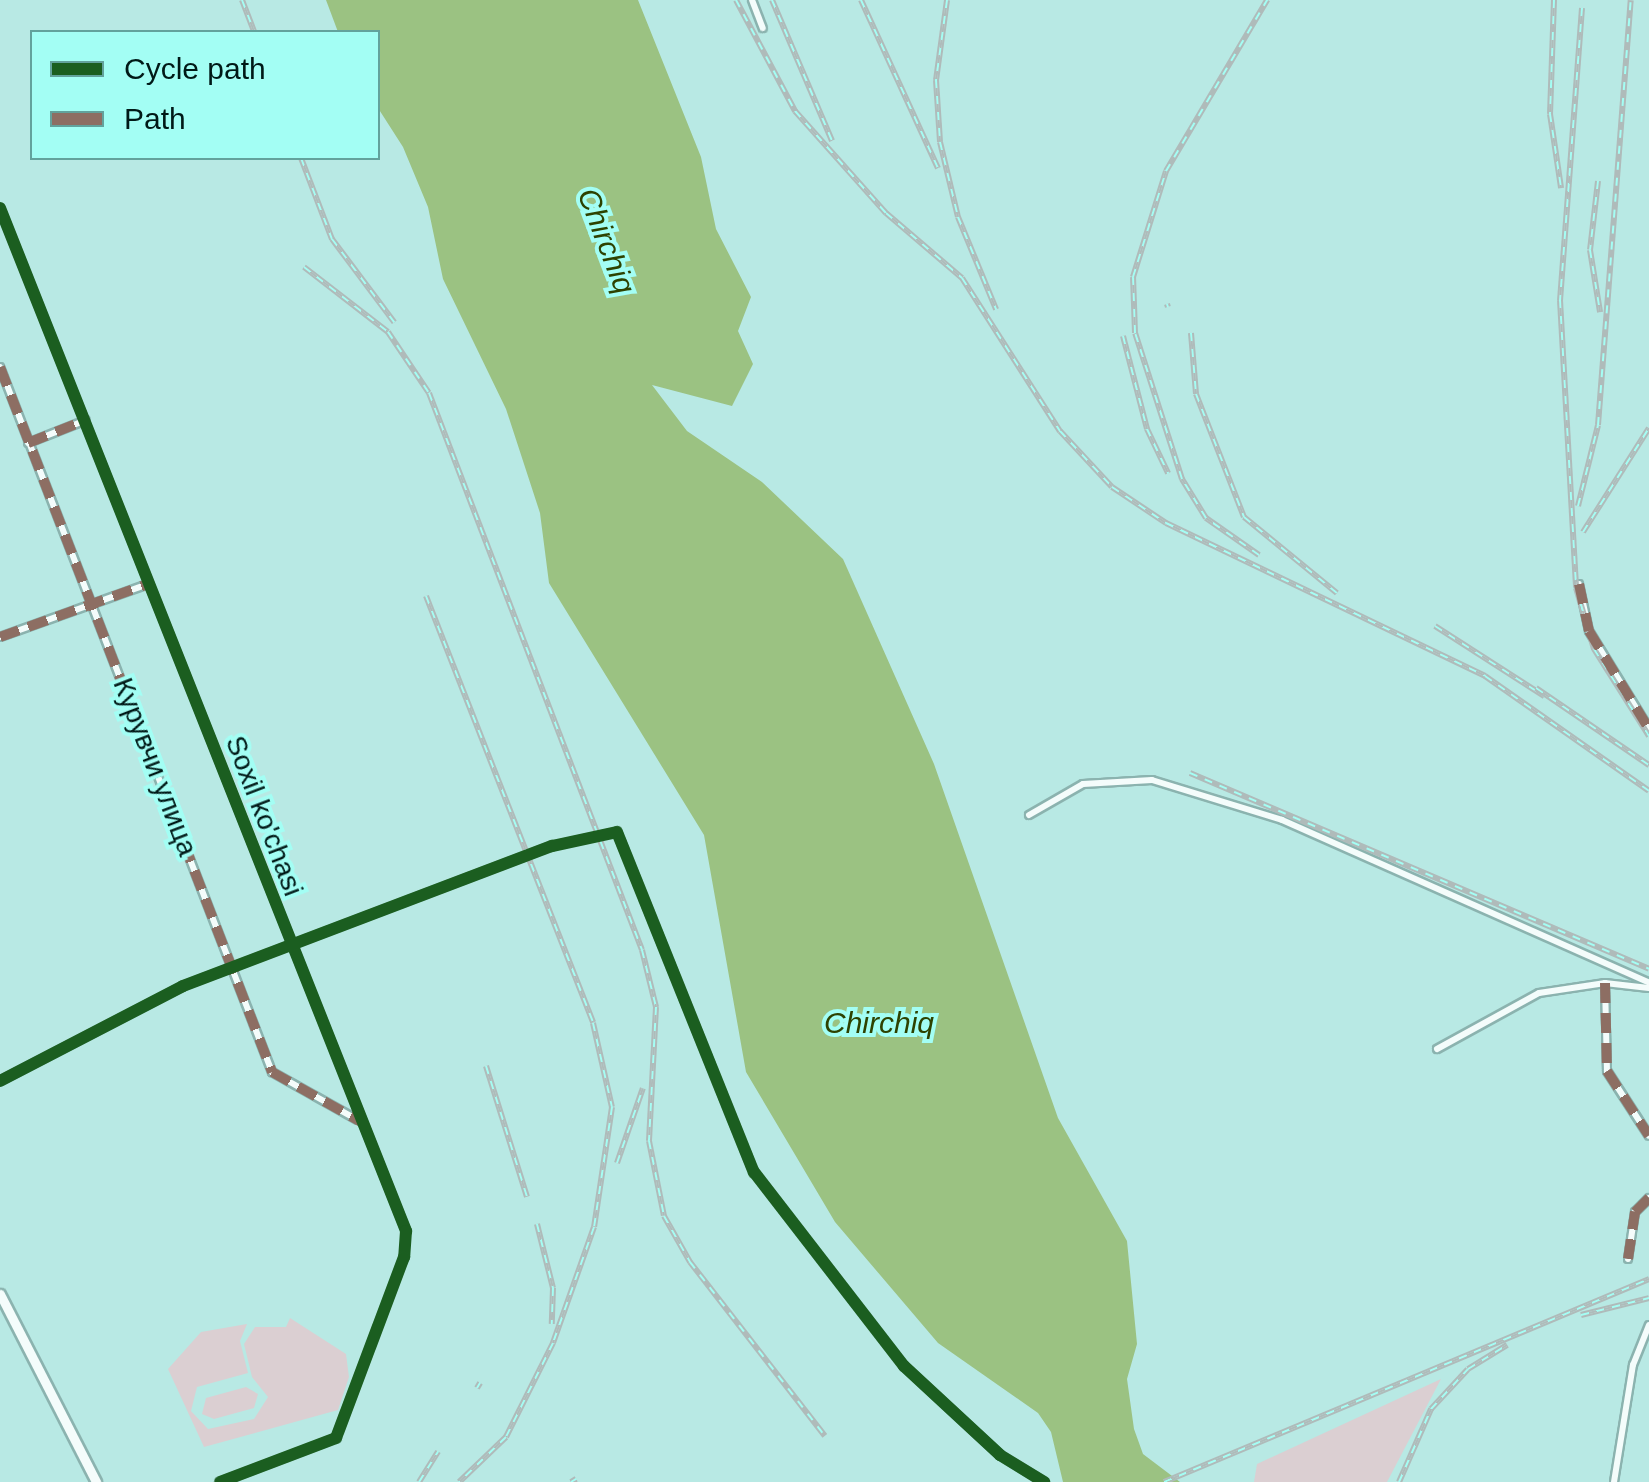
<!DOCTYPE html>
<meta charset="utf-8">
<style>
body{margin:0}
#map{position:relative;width:1649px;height:1482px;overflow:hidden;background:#b8e9e4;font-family:Arial,sans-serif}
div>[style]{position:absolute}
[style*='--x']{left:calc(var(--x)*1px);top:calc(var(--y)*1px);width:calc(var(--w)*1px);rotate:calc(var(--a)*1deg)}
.green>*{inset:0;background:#dbcfd2}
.water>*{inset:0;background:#9bc282}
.roads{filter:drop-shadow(2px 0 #8bb3af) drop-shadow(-2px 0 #8bb3af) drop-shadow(0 2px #8bb3af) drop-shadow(0 -2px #8bb3af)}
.minor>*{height:6px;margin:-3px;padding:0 3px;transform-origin:3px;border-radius:3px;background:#f4fcfb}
.tertiary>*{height:9px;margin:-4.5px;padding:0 4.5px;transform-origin:4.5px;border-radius:4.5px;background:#f4fcfb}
.rail>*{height:6px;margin-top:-3px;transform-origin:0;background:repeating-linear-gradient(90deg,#a3fef4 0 8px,#afbbba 0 16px);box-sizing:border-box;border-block:2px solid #afbbba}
.quiet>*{height:10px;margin-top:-5px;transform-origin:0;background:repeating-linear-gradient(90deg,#8d6e63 0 20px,transparent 0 30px)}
.cycleway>*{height:12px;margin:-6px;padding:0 6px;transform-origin:6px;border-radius:6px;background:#1b5e20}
span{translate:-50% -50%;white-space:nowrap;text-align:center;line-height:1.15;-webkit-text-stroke:8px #a3fef4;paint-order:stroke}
.street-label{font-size:28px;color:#001917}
.water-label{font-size:30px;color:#2d4200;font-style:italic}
.legend{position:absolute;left:30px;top:30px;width:350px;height:130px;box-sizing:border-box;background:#a3fef4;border:2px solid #62a29c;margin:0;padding:12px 18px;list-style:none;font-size:30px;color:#001917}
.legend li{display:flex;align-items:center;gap:20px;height:50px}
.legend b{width:50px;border:2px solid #62a29c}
</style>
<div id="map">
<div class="green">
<i style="clip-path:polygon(290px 1318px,346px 1354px,349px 1377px,338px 1410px,204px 1447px,168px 1369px,201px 1332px,247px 1324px,240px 1341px,248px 1373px,197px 1387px,191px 1411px,208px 1429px,254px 1419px,268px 1397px,252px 1377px,244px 1344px,255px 1327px,286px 1327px)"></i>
<i style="clip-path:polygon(1441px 1379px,1387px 1482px,1254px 1482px,1257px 1464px)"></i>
<i style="clip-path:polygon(246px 1387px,258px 1394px,254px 1408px,214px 1419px,202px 1414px,206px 1398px)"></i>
</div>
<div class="water">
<i style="clip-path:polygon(326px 0,638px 0,701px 157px,716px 229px,751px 297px,738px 331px,753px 364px,732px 406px,652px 385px,687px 431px,762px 482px,843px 559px,934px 764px,1058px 1118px,1127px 1241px,1137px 1344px,1127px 1379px,1134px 1429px,1143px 1454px,1180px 1482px,1063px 1482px,1051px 1432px,1038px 1413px,938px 1343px,835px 1222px,746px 1072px,704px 835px,549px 583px,540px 513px,506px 409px,443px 279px,428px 207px,403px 147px,378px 108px,378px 32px,338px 32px)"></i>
</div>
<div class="roads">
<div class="minor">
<i style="--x:752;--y:0;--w:30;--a:69"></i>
<i style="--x:0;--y:208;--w:1101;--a:68.35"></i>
<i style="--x:406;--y:1231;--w:26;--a:94"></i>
<i style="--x:404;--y:1257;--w:193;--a:110.6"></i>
<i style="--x:336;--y:1438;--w:124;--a:159.2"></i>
<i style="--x:0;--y:367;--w:756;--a:68.9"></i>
<i style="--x:272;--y:1072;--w:98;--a:29.2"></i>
<i style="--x:28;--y:443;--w:62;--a:-21.6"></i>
<i style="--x:1579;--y:584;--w:48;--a:78"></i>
<i style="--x:1589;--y:631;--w:115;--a:58.5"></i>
<i style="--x:0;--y:637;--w:157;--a:-19.7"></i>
<i style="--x:1029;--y:815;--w:62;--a:-29.9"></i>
<i style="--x:1083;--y:784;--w:69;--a:-3.3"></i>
<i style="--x:1152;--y:780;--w:136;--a:17.1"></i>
<i style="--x:1282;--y:820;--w:402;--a:23.9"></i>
<i style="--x:1605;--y:983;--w:88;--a:88.7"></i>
<i style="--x:1607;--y:1071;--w:77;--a:57.1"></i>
<i style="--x:1437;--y:1049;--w:116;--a:-28.8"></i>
<i style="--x:1539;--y:993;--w:67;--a:-8.6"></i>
<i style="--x:1605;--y:983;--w:44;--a:6.5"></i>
<i style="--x:0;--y:1081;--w:206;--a:-27.4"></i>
<i style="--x:183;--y:986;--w:395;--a:-20.8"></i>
<i style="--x:552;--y:846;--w:66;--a:-12.2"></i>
<i style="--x:617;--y:832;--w:367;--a:68.1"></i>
<i style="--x:754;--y:1172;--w:245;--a:52.3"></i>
<i style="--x:904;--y:1366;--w:131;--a:42.8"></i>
<i style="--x:1000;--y:1455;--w:52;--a:31.5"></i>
<i style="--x:1628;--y:1259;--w:48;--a:-81.5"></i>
<i style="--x:1635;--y:1212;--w:20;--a:-45"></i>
<i style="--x:1614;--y:1482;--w:119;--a:-80.8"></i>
<i style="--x:1633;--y:1365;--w:43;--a:-68.2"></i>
</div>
<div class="tertiary">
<i style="--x:0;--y:1294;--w:211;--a:62.9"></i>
</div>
</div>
<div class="rail">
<i style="--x:242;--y:0;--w:34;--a:69"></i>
<i style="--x:736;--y:0;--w:126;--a:62"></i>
<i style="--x:795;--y:111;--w:137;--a:48.3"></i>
<i style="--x:886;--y:213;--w:100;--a:40.5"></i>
<i style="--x:962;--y:278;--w:182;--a:57.4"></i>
<i style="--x:1060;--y:431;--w:76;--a:47.1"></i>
<i style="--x:1112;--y:487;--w:65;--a:33.7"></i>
<i style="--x:1166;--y:523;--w:354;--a:25.6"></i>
<i style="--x:1485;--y:676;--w:200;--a:35"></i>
<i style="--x:772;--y:0;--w:153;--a:66.9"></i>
<i style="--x:861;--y:0;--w:185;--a:65.4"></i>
<i style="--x:947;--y:0;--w:81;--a:97.8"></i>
<i style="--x:936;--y:80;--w:62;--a:86.3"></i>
<i style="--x:940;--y:142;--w:77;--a:76.5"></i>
<i style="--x:958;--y:217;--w:100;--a:67.6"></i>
<i style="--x:1554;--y:0;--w:114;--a:92"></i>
<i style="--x:1550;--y:114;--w:75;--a:81.5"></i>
<i style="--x:1582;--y:8;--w:293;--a:94.3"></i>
<i style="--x:1560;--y:300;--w:288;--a:86.8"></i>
<i style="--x:1576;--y:588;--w:64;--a:73.6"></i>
<i style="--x:1594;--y:649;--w:103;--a:57.7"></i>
<i style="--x:301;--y:158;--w:87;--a:69.1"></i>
<i style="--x:332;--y:239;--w:104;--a:53.2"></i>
<i style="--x:1598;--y:181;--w:69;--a:96.6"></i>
<i style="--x:1590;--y:250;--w:63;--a:80.8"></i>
<i style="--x:304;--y:267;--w:106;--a:37.7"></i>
<i style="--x:388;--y:332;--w:73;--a:56.1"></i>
<i style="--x:429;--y:393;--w:596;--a:69.07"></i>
<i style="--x:642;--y:950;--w:59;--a:76.2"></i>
<i style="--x:656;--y:1007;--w:134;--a:93"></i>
<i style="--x:649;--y:1141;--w:76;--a:78.7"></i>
<i style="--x:664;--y:1216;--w:53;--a:60.5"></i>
<i style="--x:690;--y:1262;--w:220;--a:52.2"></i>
<i style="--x:1167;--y:304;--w:3;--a:72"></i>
<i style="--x:1191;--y:333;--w:61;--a:85.3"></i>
<i style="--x:1196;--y:394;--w:132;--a:68.7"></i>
<i style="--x:1244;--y:517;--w:120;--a:39.3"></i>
<i style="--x:1123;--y:336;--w:96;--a:75.5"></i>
<i style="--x:1147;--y:429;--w:49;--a:64.5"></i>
<i style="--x:1578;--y:506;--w:83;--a:-76.1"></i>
<i style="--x:1598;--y:425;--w:426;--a:-85.6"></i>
<i style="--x:1583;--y:532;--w:123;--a:-57.6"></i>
<i style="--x:1259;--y:555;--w:65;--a:-145.1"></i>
<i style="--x:1206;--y:518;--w:46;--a:-121.6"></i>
<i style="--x:1182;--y:479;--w:153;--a:-107.8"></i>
<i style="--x:1135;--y:333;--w:56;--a:-92"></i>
<i style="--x:1133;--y:277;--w:111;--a:-72.7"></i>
<i style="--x:1166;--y:171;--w:199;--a:-59.4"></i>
<i style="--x:426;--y:596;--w:458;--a:68.6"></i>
<i style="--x:593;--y:1023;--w:86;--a:77.3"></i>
<i style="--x:612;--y:1107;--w:121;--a:98.5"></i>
<i style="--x:594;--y:1227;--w:123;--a:109.5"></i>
<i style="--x:553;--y:1343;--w:105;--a:116.6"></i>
<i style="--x:506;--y:1437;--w:65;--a:136.2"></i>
<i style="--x:1435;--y:626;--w:130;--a:32.7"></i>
<i style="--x:1536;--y:688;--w:137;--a:34.3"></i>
<i style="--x:1190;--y:773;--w:499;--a:23.1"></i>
<i style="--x:486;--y:1066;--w:137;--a:72.6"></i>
<i style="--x:617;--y:1163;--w:79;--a:-70.9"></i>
<i style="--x:537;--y:1224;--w:66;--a:76"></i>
<i style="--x:553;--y:1288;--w:36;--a:92"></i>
<i style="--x:1581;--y:1315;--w:70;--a:-14"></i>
<i style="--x:477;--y:1388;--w:6;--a:-59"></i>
<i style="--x:419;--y:1482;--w:36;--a:-58"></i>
<i style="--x:571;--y:1482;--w:6;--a:-31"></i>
<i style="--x:1164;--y:1482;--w:526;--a:-22.71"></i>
<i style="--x:1399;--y:1482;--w:80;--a:-66.3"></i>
<i style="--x:1431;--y:1409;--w:54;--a:-47.2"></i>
<i style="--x:1468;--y:1369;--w:46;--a:-31.6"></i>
</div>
<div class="quiet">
<i style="--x:0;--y:367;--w:756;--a:68.9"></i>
<i style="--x:272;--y:1072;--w:102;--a:29.3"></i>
<i style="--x:28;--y:443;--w:62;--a:-21.6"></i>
<i style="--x:1579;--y:584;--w:48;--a:78"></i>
<i style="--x:1589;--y:631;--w:115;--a:58.5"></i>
<i style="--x:0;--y:637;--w:157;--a:-19.7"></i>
<i style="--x:1605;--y:983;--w:88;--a:88.7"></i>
<i style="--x:1607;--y:1071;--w:77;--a:57.1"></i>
<i style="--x:1628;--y:1259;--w:48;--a:-81.5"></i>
<i style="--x:1635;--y:1212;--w:20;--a:-45"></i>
</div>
<div class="cycleway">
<i style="--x:0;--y:208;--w:1101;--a:68.35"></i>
<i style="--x:406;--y:1231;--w:26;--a:94"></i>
<i style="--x:404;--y:1257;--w:193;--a:110.6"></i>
<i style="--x:336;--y:1438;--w:124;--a:159.2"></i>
<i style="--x:0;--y:1081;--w:206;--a:-27.4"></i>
<i style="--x:183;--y:986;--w:395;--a:-20.8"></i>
<i style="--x:552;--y:846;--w:66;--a:-12.2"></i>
<i style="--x:617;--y:832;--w:367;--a:68.1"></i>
<i style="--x:754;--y:1172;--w:245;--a:52.3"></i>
<i style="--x:904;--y:1366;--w:131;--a:42.8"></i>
<i style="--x:1000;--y:1455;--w:52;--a:31.5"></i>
</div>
<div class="street-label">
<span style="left:155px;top:767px;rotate:69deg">Курувчи улица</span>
<span style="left:264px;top:816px;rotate:69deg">Soxil ko'chasi</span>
</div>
<div class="water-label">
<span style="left:606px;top:241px;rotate:69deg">Chirchiq</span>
<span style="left:879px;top:1023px">Chirchiq</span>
</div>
<ul class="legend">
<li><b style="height:12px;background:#1b5e20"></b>Cycle path</li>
<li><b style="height:12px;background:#8d6e63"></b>Path</li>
</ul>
</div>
